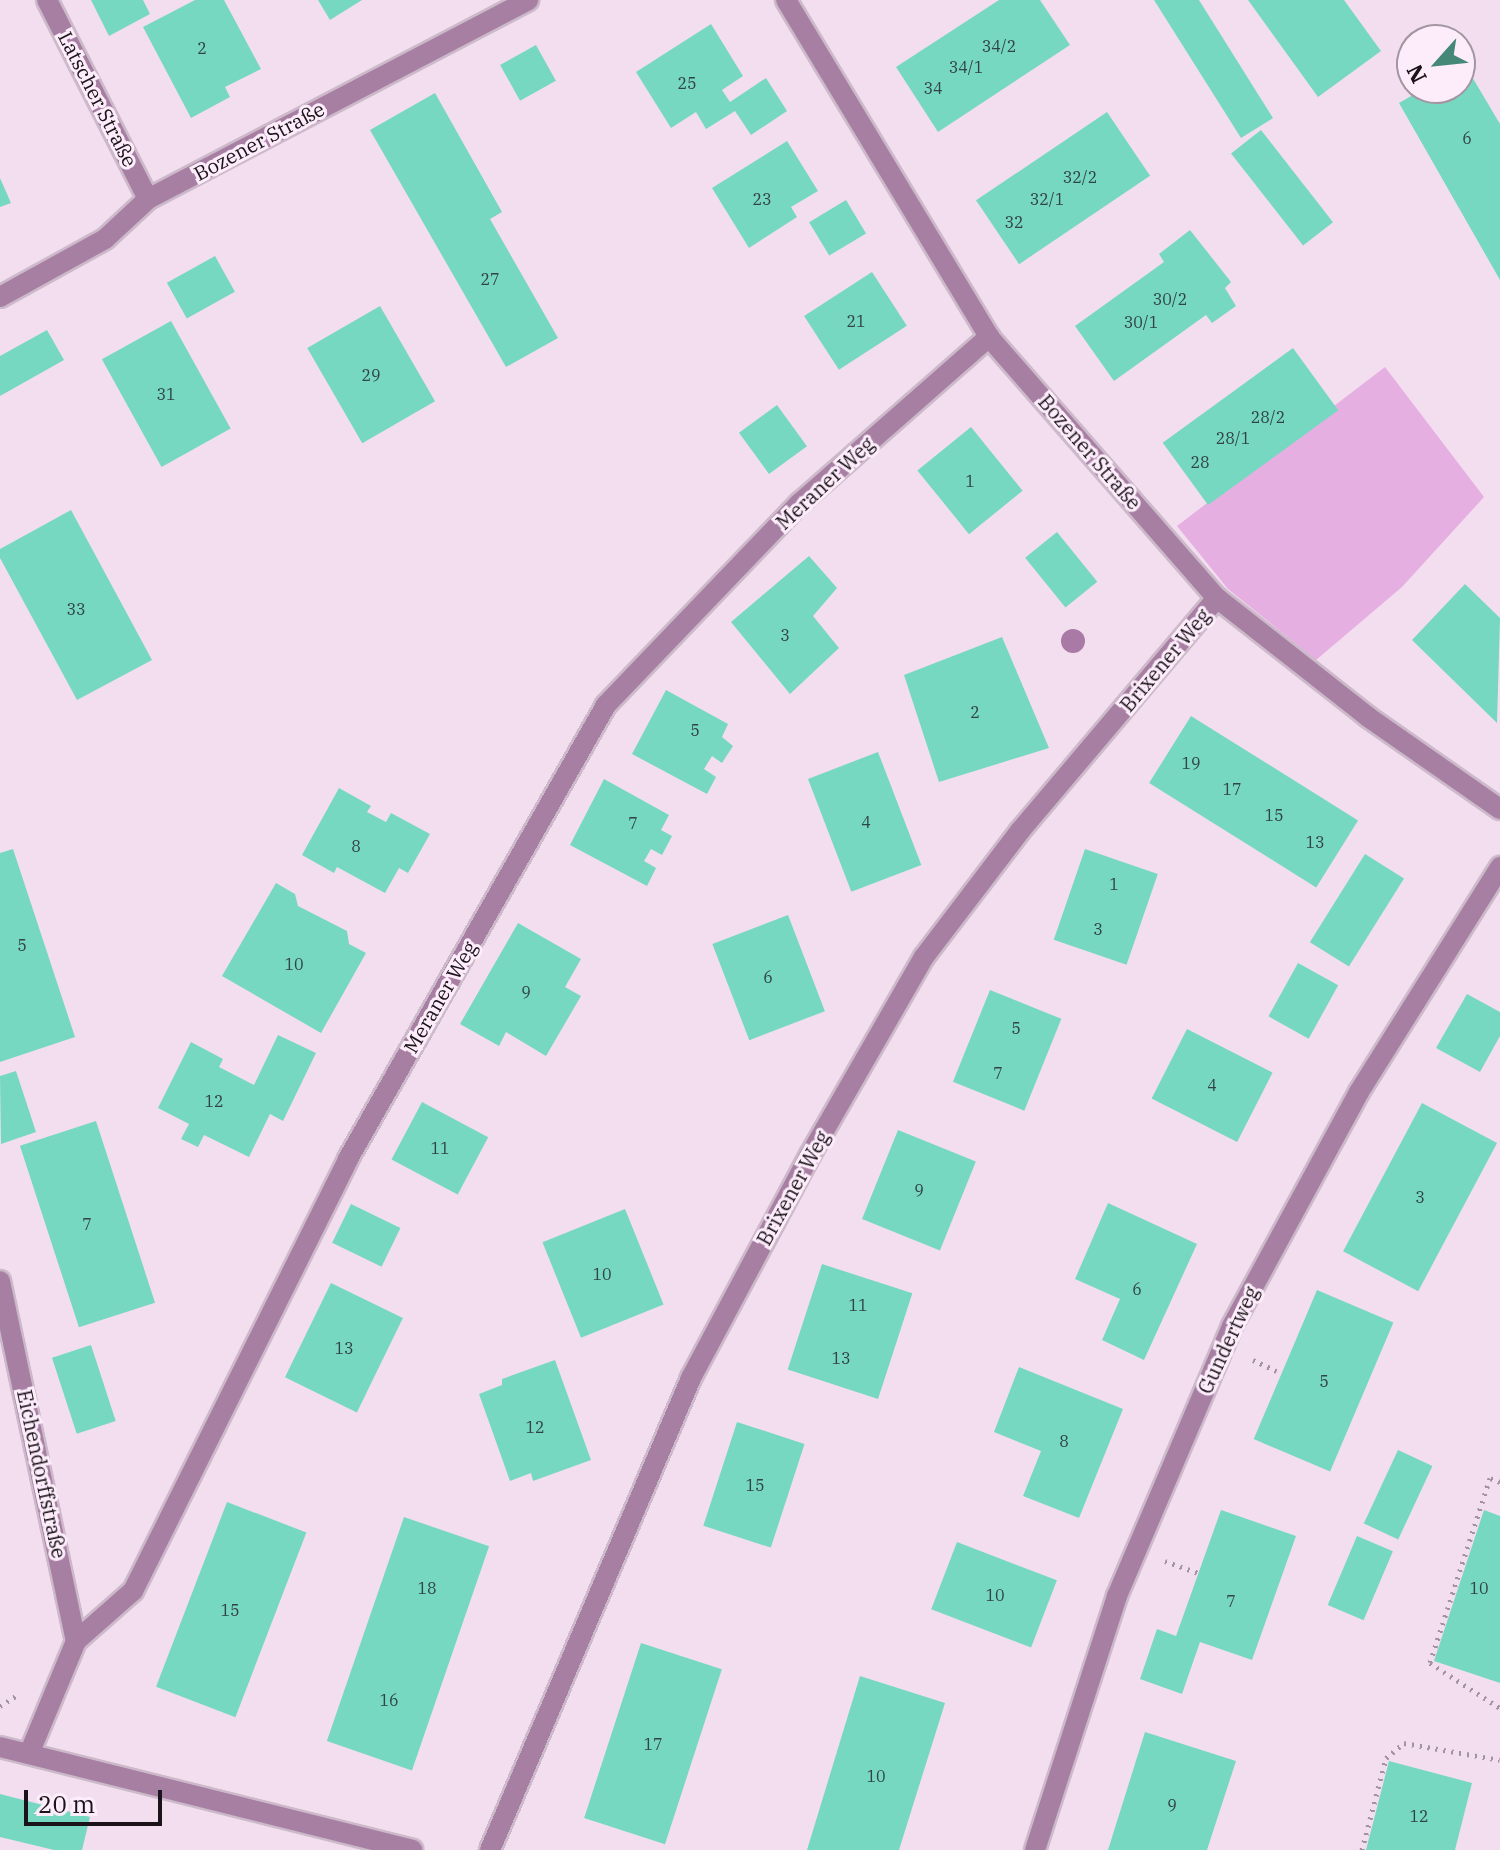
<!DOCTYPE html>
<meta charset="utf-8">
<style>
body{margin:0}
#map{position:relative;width:1500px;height:1850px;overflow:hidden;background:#f3def0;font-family:"IBM Plex Serif",serif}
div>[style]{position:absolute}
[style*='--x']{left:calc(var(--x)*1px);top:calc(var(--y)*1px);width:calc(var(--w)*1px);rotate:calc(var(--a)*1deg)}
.green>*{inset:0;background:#e6afe1}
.building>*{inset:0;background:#77d8c1;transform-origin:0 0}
.path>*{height:5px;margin-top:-2.5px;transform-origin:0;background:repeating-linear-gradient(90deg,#a293a0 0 2px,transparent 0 8px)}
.roads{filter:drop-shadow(2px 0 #ccb9c9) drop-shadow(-2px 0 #ccb9c9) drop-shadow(0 2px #ccb9c9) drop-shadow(0 -2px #ccb9c9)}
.street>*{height:20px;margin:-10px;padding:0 10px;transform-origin:10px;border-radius:10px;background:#a77fa3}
.trees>*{width:24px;height:24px;margin:-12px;border-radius:50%;background:#a97aa6}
span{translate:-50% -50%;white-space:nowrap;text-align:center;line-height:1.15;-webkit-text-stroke:6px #fdedfb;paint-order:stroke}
.number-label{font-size:16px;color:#314443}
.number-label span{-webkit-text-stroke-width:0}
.street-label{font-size:20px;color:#1a1319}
.north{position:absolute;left:1396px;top:24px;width:80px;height:80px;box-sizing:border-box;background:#fdedfb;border:2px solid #a296a1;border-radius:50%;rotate:243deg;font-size:22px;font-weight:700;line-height:32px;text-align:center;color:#1a1319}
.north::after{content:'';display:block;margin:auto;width:28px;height:36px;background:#468878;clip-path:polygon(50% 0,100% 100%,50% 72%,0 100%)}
.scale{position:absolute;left:24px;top:1790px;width:138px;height:36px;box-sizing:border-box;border:4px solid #1a1319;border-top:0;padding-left:10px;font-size:24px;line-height:28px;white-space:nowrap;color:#1a1319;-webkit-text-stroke:6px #fdedfb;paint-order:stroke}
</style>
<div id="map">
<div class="green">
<i style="clip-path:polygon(1385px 367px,1484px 497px,1402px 587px,1316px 660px,1228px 589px,1177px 526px)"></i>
</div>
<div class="building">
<i style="clip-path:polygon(91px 0,143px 0,150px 14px,109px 36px)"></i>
<i style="clip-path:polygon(195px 0,224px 0,261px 69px,225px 87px,230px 97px,191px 118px,143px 27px)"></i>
<i style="clip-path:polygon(318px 0,362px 0,330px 20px)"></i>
<i style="clip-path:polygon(999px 0,1040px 0,1070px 45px,938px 132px,896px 67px)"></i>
<i style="clip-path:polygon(1154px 0,1199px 0,1273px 118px,1241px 138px)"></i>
<i style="clip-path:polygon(1248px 0,1344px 0,1381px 51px,1318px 97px)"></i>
<i style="clip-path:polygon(711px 24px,743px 76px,722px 90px,730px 102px,766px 78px,787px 111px,751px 135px,735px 111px,706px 129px,696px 112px,671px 128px,636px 72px)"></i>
<i style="left:536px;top:45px;width:41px;height:41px;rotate:61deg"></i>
<i style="clip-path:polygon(1465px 65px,1500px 124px,1500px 280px,1399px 103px,1425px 88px,1460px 88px,1460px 68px)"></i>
<i style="clip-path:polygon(435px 93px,502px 212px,490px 219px,558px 338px,506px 367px,370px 130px)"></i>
<i style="left:1107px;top:112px;width:77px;height:158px;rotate:56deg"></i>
<i style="left:1261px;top:130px;width:117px;height:38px;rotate:52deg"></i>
<i style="clip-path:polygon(787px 141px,818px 191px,791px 207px,797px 217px,749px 248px,712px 188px)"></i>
<i style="clip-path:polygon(0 178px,11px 203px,0 207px)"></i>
<i style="left:846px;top:200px;width:39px;height:43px;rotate:59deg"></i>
<i style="clip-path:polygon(1190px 230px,1231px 282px,1225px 288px,1236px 306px,1212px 323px,1206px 315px,1114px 381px,1075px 326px,1164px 262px,1159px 254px)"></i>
<i style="left:215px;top:256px;width:41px;height:55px;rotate:61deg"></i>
<i style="left:872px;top:272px;width:64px;height:81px;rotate:57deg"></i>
<i style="left:380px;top:306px;width:110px;height:84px;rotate:60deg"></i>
<i style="left:171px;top:321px;width:123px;height:79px;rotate:61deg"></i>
<i style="clip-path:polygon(47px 330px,64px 360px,0 396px,0 356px)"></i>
<i style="left:1293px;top:348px;width:77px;height:161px;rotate:54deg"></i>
<i style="left:777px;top:405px;width:51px;height:47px;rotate:54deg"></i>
<i style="left:971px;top:427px;width:82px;height:69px;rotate:51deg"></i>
<i style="clip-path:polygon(71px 510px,152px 660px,77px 700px,0 558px,0 549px)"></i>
<i style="left:1057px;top:532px;width:64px;height:41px;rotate:51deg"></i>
<i style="clip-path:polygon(809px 556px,837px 588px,813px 616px,839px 648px,790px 694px,731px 622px)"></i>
<i style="clip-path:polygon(1465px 584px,1500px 618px,1497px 723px,1412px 640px)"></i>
<i style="clip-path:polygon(1002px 637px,1049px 748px,939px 782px,904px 675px)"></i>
<i style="clip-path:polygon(666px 690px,728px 724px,722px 737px,733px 746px,722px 763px,712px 756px,704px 769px,716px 777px,707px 794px,632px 754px)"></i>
<i style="left:1191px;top:716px;width:197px;height:79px;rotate:32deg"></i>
<i style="left:878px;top:752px;width:121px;height:75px;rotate:69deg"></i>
<i style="clip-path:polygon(604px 779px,669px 815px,661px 830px,672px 836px,662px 855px,651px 849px,644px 861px,656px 868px,647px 886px,570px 845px)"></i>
<i style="clip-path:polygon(339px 788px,371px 806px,367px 812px,386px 822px,391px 813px,430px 834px,408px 873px,399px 868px,385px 893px,337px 867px,334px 873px,302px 855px)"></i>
<i style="clip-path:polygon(13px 849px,75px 1037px,0 1062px,0 853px)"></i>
<i style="left:1085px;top:849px;width:77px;height:96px;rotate:19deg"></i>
<i style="left:1365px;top:854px;width:46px;height:104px;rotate:32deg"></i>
<i style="clip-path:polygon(276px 883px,295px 894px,298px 906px,347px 931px,349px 944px,366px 953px,321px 1033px,222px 976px)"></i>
<i style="left:788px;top:915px;width:103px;height:81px;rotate:69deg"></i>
<i style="clip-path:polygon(518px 923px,581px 959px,565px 987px,581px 996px,546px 1056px,506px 1032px,499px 1046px,460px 1024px)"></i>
<i style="left:1298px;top:963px;width:46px;height:61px;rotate:29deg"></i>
<i style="left:990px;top:990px;width:77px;height:99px;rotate:22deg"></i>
<i style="clip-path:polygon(1467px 994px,1500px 1012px,1500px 1036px,1480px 1072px,1436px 1048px)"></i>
<i style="left:1187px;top:1029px;width:96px;height:78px;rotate:27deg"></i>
<i style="clip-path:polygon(278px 1035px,316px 1053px,283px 1121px,270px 1114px,249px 1157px,204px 1135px,198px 1147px,181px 1139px,189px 1124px,158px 1108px,191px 1042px,223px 1059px,219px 1067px,254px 1085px)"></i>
<i style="clip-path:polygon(16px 1071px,36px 1132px,1px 1144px,0 1076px)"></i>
<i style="left:422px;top:1102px;width:75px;height:65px;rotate:28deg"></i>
<i style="left:1422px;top:1103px;width:85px;height:168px;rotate:28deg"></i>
<i style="left:96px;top:1121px;width:191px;height:80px;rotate:72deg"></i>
<i style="left:898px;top:1130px;width:84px;height:96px;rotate:22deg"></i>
<i style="clip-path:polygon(1108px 1203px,1197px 1244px,1144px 1360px,1102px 1340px,1120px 1299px,1075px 1279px)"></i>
<i style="left:351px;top:1204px;width:55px;height:43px;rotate:26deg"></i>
<i style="left:625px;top:1209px;width:103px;height:89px;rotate:68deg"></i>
<i style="left:822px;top:1264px;width:95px;height:111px;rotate:18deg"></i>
<i style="left:331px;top:1283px;width:80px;height:105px;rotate:26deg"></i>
<i style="left:1317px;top:1290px;width:83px;height:162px;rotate:23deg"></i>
<i style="left:91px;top:1345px;width:80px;height:41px;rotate:72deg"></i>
<i style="clip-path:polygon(555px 1360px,591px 1460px,533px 1481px,531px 1473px,510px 1481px,479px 1394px,502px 1385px,502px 1379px)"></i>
<i style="clip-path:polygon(1019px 1367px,1123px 1409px,1079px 1518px,1023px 1496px,1041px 1451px,994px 1432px)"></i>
<i style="left:737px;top:1422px;width:71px;height:109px;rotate:18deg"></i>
<i style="left:1398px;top:1450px;width:38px;height:81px;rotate:25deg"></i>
<i style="left:227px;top:1502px;width:85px;height:198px;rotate:21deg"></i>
<i style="clip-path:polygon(1221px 1510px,1296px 1536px,1252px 1660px,1200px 1642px,1182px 1694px,1140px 1679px,1157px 1629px,1176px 1636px)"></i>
<i style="clip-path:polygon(1484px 1510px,1500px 1516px,1500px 1683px,1434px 1661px)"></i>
<i style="left:404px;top:1517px;width:90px;height:237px;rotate:19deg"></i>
<i style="left:1357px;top:1536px;width:39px;height:75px;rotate:23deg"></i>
<i style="left:957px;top:1542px;width:107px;height:72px;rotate:21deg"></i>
<i style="left:641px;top:1643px;width:85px;height:184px;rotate:18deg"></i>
<i style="clip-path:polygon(860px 1676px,945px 1703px,899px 1850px,807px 1850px)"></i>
<i style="clip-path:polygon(1145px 1732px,1236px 1761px,1207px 1850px,1108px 1850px)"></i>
<i style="clip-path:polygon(1389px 1761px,1472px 1783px,1455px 1850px,1366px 1850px)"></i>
<i style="clip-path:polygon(0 1794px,90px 1817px,82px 1850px,54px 1850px,0 1837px)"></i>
</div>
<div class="path">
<i style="--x:1253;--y:1360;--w:26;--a:25"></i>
<i style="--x:1500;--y:1482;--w:11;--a:-158"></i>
<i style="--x:1490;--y:1478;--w:194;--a:108"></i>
<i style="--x:1430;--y:1663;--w:83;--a:32.7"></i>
<i style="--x:1165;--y:1561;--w:35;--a:20"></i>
<i style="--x:0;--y:1706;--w:19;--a:-32"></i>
<i style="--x:1362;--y:1850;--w:95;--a:-75.4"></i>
<i style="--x:1386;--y:1758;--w:23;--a:-40"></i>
<i style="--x:1404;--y:1743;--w:97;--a:10"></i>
</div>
<div class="roads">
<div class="street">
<i style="--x:47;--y:0;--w:223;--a:63.1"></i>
<i style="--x:786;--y:0;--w:393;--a:58.9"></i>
<i style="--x:989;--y:337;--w:347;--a:48.9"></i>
<i style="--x:1217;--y:598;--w:192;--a:38.2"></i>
<i style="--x:1368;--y:717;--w:161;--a:34.9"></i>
<i style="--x:0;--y:297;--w:120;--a:-28.9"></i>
<i style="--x:105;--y:239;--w:59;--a:-42.9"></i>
<i style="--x:148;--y:199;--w:429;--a:-27.6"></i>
<i style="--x:0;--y:1281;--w:368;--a:78.1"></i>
<i style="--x:0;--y:1747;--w:425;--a:14"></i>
<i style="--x:29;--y:1754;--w:122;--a:-67.4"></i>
<i style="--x:76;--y:1641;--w:76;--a:-41.3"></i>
<i style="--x:133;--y:1591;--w:483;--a:-63.5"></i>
<i style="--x:348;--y:1159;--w:522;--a:-60.39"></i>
<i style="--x:606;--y:705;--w:280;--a:-46.2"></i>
<i style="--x:800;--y:503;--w:252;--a:-41.3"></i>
<i style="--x:490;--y:1850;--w:513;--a:-66.93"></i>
<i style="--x:691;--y:1378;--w:253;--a:-61.9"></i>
<i style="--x:810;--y:1155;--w:228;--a:-60.1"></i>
<i style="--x:924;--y:957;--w:158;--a:-52.7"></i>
<i style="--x:1020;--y:831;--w:305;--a:-49.8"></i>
<i style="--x:1035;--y:1850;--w:267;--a:-72.1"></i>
<i style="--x:1117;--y:1596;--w:293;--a:-66.9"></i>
<i style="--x:1232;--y:1326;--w:266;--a:-61.5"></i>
<i style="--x:1359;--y:1092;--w:266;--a:-57.9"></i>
</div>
</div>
<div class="trees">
<i style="left:1073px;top:641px"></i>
</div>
<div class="number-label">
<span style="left:999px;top:46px">34/2</span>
<span style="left:202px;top:48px">2</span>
<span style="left:966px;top:67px">34/1</span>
<span style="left:687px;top:83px">25</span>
<span style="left:933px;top:88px">34</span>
<span style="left:1467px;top:138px">6</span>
<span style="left:1080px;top:177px">32/2</span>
<span style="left:762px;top:199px">23</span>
<span style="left:1047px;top:199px">32/1</span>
<span style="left:1014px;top:222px">32</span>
<span style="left:490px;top:279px">27</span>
<span style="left:1170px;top:299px">30/2</span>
<span style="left:856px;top:321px">21</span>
<span style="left:1141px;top:322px">30/1</span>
<span style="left:371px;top:375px">29</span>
<span style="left:166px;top:394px">31</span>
<span style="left:1268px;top:417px">28/2</span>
<span style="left:1233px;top:438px">28/1</span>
<span style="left:1200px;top:462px">28</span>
<span style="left:970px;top:481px">1</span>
<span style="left:76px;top:609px">33</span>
<span style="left:785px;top:635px">3</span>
<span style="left:975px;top:712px">2</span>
<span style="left:695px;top:730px">5</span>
<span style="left:1191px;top:763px">19</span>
<span style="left:1232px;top:789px">17</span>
<span style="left:1274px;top:815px">15</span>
<span style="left:866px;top:822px">4</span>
<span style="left:633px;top:823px">7</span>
<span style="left:1315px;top:842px">13</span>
<span style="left:356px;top:846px">8</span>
<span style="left:1114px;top:884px">1</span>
<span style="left:1098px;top:929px">3</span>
<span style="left:22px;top:945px">5</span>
<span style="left:294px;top:964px">10</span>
<span style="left:768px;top:977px">6</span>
<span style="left:526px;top:992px">9</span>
<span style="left:1016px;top:1028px">5</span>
<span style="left:998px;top:1073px">7</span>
<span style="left:1212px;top:1085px">4</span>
<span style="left:214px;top:1101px">12</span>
<span style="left:440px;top:1148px">11</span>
<span style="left:919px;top:1190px">9</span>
<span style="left:1420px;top:1197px">3</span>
<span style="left:87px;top:1224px">7</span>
<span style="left:602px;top:1274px">10</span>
<span style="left:1137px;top:1289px">6</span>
<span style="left:858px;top:1305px">11</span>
<span style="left:344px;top:1348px">13</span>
<span style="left:841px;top:1358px">13</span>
<span style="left:1324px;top:1381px">5</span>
<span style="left:535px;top:1427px">12</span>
<span style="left:1064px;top:1441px">8</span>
<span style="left:755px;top:1485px">15</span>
<span style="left:427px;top:1588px">18</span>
<span style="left:1479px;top:1588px">10</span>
<span style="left:995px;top:1595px">10</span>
<span style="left:1231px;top:1601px">7</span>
<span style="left:230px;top:1610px">15</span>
<span style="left:389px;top:1700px">16</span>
<span style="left:653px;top:1744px">17</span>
<span style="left:876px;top:1776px">10</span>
<span style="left:1172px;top:1805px">9</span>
<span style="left:1419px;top:1816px">12</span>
</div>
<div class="street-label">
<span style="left:98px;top:99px;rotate:63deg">Latscher Straße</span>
<span style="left:259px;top:141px;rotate:-28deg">Bozener Straße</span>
<span style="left:1090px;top:452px;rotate:49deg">Bozener Straße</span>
<span style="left:825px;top:483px;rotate:-43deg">Meraner Weg</span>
<span style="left:1165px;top:660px;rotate:-50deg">Brixener Weg</span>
<span style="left:440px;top:997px;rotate:-60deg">Meraner Weg</span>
<span style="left:793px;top:1188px;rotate:-61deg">Brixener Weg</span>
<span style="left:1228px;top:1340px;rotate:-65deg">Gundertweg</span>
<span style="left:42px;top:1474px;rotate:78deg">Eichendorffstraße</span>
</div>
<div class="north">N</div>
<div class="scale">20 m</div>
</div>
